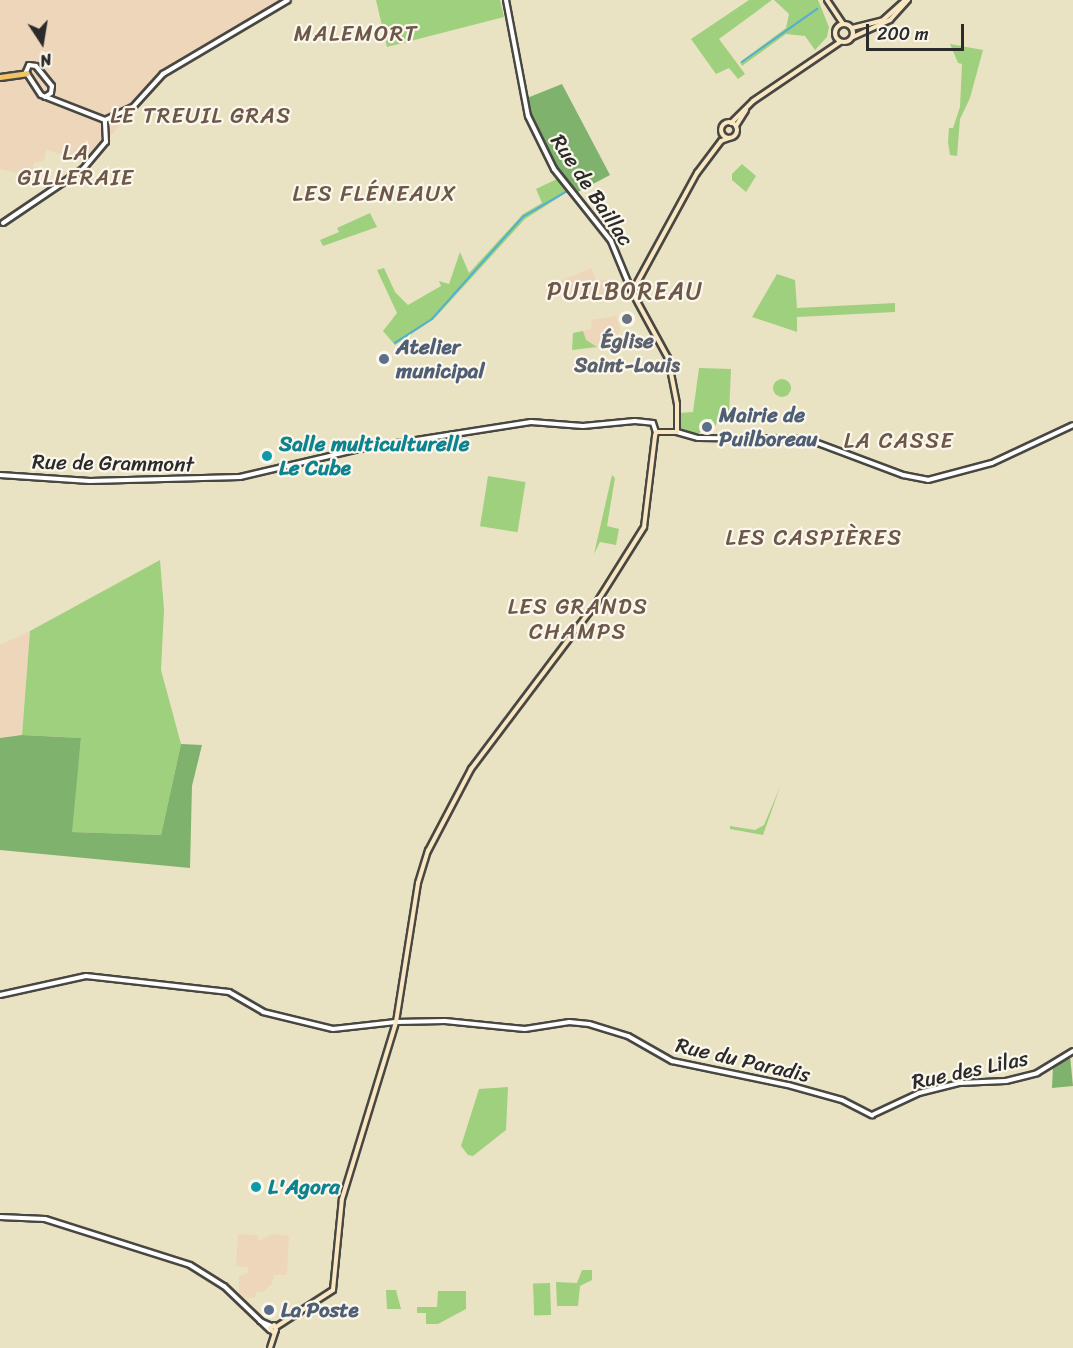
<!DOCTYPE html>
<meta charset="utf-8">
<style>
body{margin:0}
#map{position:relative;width:1073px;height:1348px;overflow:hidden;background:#eae3c3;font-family:Sriracha,sans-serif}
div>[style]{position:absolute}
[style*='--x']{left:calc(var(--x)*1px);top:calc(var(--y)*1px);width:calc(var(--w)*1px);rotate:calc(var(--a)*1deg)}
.built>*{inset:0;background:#eed6bb}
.green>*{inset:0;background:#9fd07e;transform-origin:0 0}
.round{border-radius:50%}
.forest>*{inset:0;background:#7fb26d}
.stream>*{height:1.5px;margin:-0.75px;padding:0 0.75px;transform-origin:0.75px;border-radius:0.75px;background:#53afd1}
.roads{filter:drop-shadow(2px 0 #484742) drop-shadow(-2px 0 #484742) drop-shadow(0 2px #484742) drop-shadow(0 -2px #484742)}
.tertiary>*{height:4px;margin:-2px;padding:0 2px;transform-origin:2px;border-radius:2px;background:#fff}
.secondary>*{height:4px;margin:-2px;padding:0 2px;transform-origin:2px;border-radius:2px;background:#f9e7c3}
.secondary>.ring{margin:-2px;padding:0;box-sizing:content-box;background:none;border:4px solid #f9e7c3;border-radius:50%}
.trunk>*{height:5px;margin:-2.5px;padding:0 2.5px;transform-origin:2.5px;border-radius:2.5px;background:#efc469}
.dots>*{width:16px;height:16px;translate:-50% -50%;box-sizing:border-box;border:3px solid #fbf7ec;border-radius:50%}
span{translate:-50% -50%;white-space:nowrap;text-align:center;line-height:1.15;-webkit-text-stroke:4.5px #fbf7ec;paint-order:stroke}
.street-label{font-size:21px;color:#2b2b2b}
.worship-label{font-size:21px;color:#5b616d;font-weight:700}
.service-label{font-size:21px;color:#4e5e75;font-weight:700}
.left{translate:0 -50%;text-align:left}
.culture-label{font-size:21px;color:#0d838f;font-weight:700}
.neighbourhood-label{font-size:22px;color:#6d5749;letter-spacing:1.5px}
.quarter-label{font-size:24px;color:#6d5749;letter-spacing:1.5px}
.north{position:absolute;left:12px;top:12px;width:60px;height:60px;-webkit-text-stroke:4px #fbf7ec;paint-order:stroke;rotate:168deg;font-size:16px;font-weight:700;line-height:24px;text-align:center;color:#2b2b2b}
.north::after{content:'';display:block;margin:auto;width:21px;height:27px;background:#2b2b2b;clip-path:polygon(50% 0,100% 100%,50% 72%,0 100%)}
.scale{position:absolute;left:866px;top:24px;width:98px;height:27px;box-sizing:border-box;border:3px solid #2b2b2b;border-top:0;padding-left:8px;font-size:18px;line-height:21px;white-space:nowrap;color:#2b2b2b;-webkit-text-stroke:4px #fbf7ec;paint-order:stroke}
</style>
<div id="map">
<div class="built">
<i style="clip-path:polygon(0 0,288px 0,163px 74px,89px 162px,46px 150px,44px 161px,34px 163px,32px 176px,0 169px)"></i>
<i style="clip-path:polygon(591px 268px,597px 280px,607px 280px,607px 291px,612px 290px,613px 296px,600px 299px,598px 293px,568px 301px,560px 281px)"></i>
<i style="clip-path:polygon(616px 316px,621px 332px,614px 336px,615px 342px,597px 348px,585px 340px,583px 331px,592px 328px,591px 320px)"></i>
<i style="clip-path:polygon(30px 631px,22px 735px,0 738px,0 645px)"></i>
<i style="clip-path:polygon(238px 1234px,257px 1235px,259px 1241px,273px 1234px,289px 1236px,287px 1275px,274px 1275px,272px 1284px,263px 1292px,256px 1292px,255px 1298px,239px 1297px,239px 1276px,248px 1273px,248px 1267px,236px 1266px)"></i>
</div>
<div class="green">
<i style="clip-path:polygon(376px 0,500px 0,504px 17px,387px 47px)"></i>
<i style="clip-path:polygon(749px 0,772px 0,719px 39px,745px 74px,738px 79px,729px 68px,716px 74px,691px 39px)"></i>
<i style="clip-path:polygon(774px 0,818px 0,829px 27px,827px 37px,815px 50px,805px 36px,786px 34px,742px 66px,740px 62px,786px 28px,789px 14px)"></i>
<i style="clip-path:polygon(950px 44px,983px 50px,970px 98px,960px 119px,957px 156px,950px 155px,948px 142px,949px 128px,953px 128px,960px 107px,962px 64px,958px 63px)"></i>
<i style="clip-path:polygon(742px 164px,756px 176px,746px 192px,732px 180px,732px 174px)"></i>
<i style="clip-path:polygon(559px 178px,569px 191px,525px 219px,434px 319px,395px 345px,383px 331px,397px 313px,377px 270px,384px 268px,395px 292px,408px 305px,441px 286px,439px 281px,449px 284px,460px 252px,469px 273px,523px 214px,542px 203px,536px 189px)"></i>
<i style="clip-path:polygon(370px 213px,377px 227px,323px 246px,320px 240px,339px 232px,337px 228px)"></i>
<i style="clip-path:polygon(777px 274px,795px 280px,797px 308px,895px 303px,895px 312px,797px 317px,797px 332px,752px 317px)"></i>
<i style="clip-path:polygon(583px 331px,586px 340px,597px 347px,572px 350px,573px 333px)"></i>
<i style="clip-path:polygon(699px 368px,731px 369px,729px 416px,718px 419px,715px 427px,710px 427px,712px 419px,704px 420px,703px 431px,696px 435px,679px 429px,679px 413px,693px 412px)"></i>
<i class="round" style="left:773px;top:379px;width:18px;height:18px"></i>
<i style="clip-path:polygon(612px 475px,615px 478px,607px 526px,619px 529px,616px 545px,600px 542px,594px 554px)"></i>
<i style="left:488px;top:476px;width:38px;height:51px;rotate:9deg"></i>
<i style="clip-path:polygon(160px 560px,164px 610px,161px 670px,181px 744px,161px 835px,71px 832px,81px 738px,22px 735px,30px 631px)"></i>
<i style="clip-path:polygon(780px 787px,763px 835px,730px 829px,730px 826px,755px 830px,764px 825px)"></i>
<i style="clip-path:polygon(508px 1087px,506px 1130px,473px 1156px,468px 1155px,461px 1146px,479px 1089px)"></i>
<i style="clip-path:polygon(582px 1270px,592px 1270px,592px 1280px,580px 1286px,578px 1306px,557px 1306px,556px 1282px,577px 1283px)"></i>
<i style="left:550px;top:1283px;width:32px;height:17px;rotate:88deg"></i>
<i style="clip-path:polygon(386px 1290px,396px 1290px,401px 1309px,387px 1309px)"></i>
<i style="clip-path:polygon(438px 1291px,466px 1291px,466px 1309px,438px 1324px,426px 1324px,426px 1313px,417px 1313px,417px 1307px,437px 1307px)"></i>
</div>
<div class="forest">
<i style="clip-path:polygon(562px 84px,610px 175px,576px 193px,556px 167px,530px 115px,527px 98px)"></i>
<i style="clip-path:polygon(22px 735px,81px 738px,72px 832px,161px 835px,181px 744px,202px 745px,192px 786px,190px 868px,0 850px,0 738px)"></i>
<i style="clip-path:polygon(1070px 1056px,1073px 1086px,1052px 1088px,1053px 1066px)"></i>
</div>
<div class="stream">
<i style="--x:742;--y:62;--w:92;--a:-35.2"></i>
<i style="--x:395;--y:343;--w:44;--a:-33"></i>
<i style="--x:432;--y:319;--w:137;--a:-48.3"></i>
<i style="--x:523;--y:217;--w:53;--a:-30.4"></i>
</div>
<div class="roads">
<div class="tertiary">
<i style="--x:506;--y:0;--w:118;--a:79.3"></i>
<i style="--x:528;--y:116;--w:59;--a:63.9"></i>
<i style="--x:554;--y:169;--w:92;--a:51.6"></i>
<i style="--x:611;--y:241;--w:55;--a:67.6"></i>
<i style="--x:45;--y:97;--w:7;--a:-34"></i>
<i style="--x:51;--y:93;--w:7;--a:-82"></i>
<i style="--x:52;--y:86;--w:26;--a:-129"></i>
<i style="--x:36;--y:66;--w:7;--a:-172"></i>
<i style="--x:29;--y:65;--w:8;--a:113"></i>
<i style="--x:26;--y:72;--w:27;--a:57"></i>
<i style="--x:41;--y:95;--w:69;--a:21.3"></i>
<i style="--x:105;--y:120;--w:31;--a:-25"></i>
<i style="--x:133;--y:107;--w:45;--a:-47.7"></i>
<i style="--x:163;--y:74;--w:145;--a:-30.6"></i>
<i style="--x:3;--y:223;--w:97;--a:-34"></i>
<i style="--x:83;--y:169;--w:35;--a:-50"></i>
<i style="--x:106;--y:142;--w:22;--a:-93"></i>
<i style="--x:677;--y:432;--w:22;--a:16"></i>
<i style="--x:698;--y:438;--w:109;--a:0.5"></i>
<i style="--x:807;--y:439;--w:103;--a:20.6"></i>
<i style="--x:903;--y:475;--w:25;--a:11"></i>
<i style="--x:928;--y:480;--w:66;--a:-14.9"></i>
<i style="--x:992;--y:463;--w:89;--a:-25.1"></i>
<i style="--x:0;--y:475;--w:90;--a:3.8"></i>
<i style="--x:90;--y:481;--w:150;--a:-1.5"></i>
<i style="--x:240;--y:477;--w:122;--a:-13.2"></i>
<i style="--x:359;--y:449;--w:174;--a:-8.9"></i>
<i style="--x:531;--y:422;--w:52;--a:4.4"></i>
<i style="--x:583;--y:426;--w:52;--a:-5.5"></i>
<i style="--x:635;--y:421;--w:18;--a:6"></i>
<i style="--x:653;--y:423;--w:9;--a:72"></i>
<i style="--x:0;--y:995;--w:88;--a:-12.5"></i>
<i style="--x:86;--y:976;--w:144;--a:6.4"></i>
<i style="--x:229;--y:992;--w:39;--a:30"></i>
<i style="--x:263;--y:1012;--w:72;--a:13.7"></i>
<i style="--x:333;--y:1029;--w:63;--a:-6.3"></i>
<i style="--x:396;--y:1022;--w:49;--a:-1.2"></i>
<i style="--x:445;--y:1021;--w:80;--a:5.7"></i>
<i style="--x:525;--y:1029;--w:45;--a:-9"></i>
<i style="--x:569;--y:1022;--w:20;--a:6"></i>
<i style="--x:589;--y:1024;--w:41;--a:17.1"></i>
<i style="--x:628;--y:1036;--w:51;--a:29.6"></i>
<i style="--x:672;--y:1061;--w:118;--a:11.7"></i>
<i style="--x:788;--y:1085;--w:56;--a:15.5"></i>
<i style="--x:842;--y:1100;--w:34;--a:27"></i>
<i style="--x:872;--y:1115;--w:52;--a:-25.1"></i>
<i style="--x:919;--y:1093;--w:41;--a:-14"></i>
<i style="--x:959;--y:1083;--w:47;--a:-2.4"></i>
<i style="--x:1006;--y:1081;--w:32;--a:-14"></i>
<i style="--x:1037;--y:1073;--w:42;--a:-31.4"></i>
<i style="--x:0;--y:1217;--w:45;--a:2.5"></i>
<i style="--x:45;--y:1219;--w:152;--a:17.6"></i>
<i style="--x:190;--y:1265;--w:40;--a:32"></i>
<i style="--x:224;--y:1286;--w:64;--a:43.7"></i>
<i style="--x:260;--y:1321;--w:12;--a:24"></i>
</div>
<div class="secondary">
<i style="--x:827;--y:0;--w:29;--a:56"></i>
<i class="ring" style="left:835px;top:24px;width:14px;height:14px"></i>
<i style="--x:852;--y:28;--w:32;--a:-14"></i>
<i style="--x:883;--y:20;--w:30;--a:-42"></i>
<i style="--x:853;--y:37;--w:41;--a:-24.7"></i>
<i style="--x:890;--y:20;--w:27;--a:-48"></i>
<i class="ring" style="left:721px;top:122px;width:12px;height:12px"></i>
<i style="--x:731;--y:123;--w:31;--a:-45"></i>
<i style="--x:753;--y:101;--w:105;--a:-34.1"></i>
<i style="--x:736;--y:126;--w:19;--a:-58"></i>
<i style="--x:276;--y:1327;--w:68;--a:-33"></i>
<i style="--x:333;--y:1290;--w:91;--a:-84.4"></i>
<i style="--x:342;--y:1199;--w:185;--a:-73"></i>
<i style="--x:396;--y:1022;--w:141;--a:-81"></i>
<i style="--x:418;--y:883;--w:34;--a:-73"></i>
<i style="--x:428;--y:851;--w:93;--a:-62.3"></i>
<i style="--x:471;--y:769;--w:209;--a:-53"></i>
<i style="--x:597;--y:602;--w:89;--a:-57.9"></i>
<i style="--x:644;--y:527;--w:92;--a:-83.1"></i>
<i style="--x:655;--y:436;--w:4;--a:-76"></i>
<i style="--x:656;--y:432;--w:21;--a:0"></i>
<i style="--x:677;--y:432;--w:28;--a:-90"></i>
<i style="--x:677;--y:404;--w:47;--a:-101.1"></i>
<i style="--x:668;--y:358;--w:75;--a:-118.6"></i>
<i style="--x:632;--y:292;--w:136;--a:-61.4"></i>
<i style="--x:697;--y:173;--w:40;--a:-53"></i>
<i style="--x:721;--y:141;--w:9;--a:-21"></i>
<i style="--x:270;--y:1348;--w:19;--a:-72"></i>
<i style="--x:276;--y:1330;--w:5;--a:-112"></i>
<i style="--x:274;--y:1325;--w:5;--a:143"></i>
<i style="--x:270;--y:1328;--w:5;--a:53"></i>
</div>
<div class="trunk">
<i style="--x:0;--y:77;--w:27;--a:-8"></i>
</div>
</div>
<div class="dots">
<i style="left:627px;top:319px;background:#6b7280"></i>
<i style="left:384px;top:359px;background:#5c6f8a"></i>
<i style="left:707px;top:427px;background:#5c6f8a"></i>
<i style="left:267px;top:456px;background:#0f9aa8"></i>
<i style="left:256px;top:1187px;background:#0f9aa8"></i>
<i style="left:269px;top:1310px;background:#5c6f8a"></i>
</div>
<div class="street-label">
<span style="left:592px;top:190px;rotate:56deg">Rue de Baillac</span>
<span style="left:113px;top:463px;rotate:1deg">Rue de Grammont</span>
<span style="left:743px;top:1060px;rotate:13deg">Rue du Paradis</span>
<span style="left:970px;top:1070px;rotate:-12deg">Rue des Lilas</span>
</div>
<div class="worship-label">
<span style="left:627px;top:353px">Église<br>Saint-Louis</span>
</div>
<div class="service-label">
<span class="left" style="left:396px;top:359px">Atelier<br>municipal</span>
<span class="left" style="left:719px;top:427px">Mairie de<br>Puilboreau</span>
<span class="left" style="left:281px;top:1310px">La Poste</span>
</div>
<div class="culture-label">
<span class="left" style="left:279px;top:456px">Salle multiculturelle<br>Le Cube</span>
<span class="left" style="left:268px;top:1187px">L'Agora</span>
</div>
<div class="neighbourhood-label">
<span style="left:356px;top:34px">MALEMORT</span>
<span style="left:201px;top:116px">LE TREUIL GRAS</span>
<span style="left:76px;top:165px">LA<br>GILLERAIE</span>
<span style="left:375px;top:194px">LES FLÉNEAUX</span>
<span style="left:899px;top:441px">LA CASSE</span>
<span style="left:814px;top:538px">LES CASPIÈRES</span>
<span style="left:578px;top:619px">LES GRANDS<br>CHAMPS</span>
</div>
<div class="quarter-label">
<span style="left:625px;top:292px">PUILBOREAU</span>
</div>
<div class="north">N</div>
<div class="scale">200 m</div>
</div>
